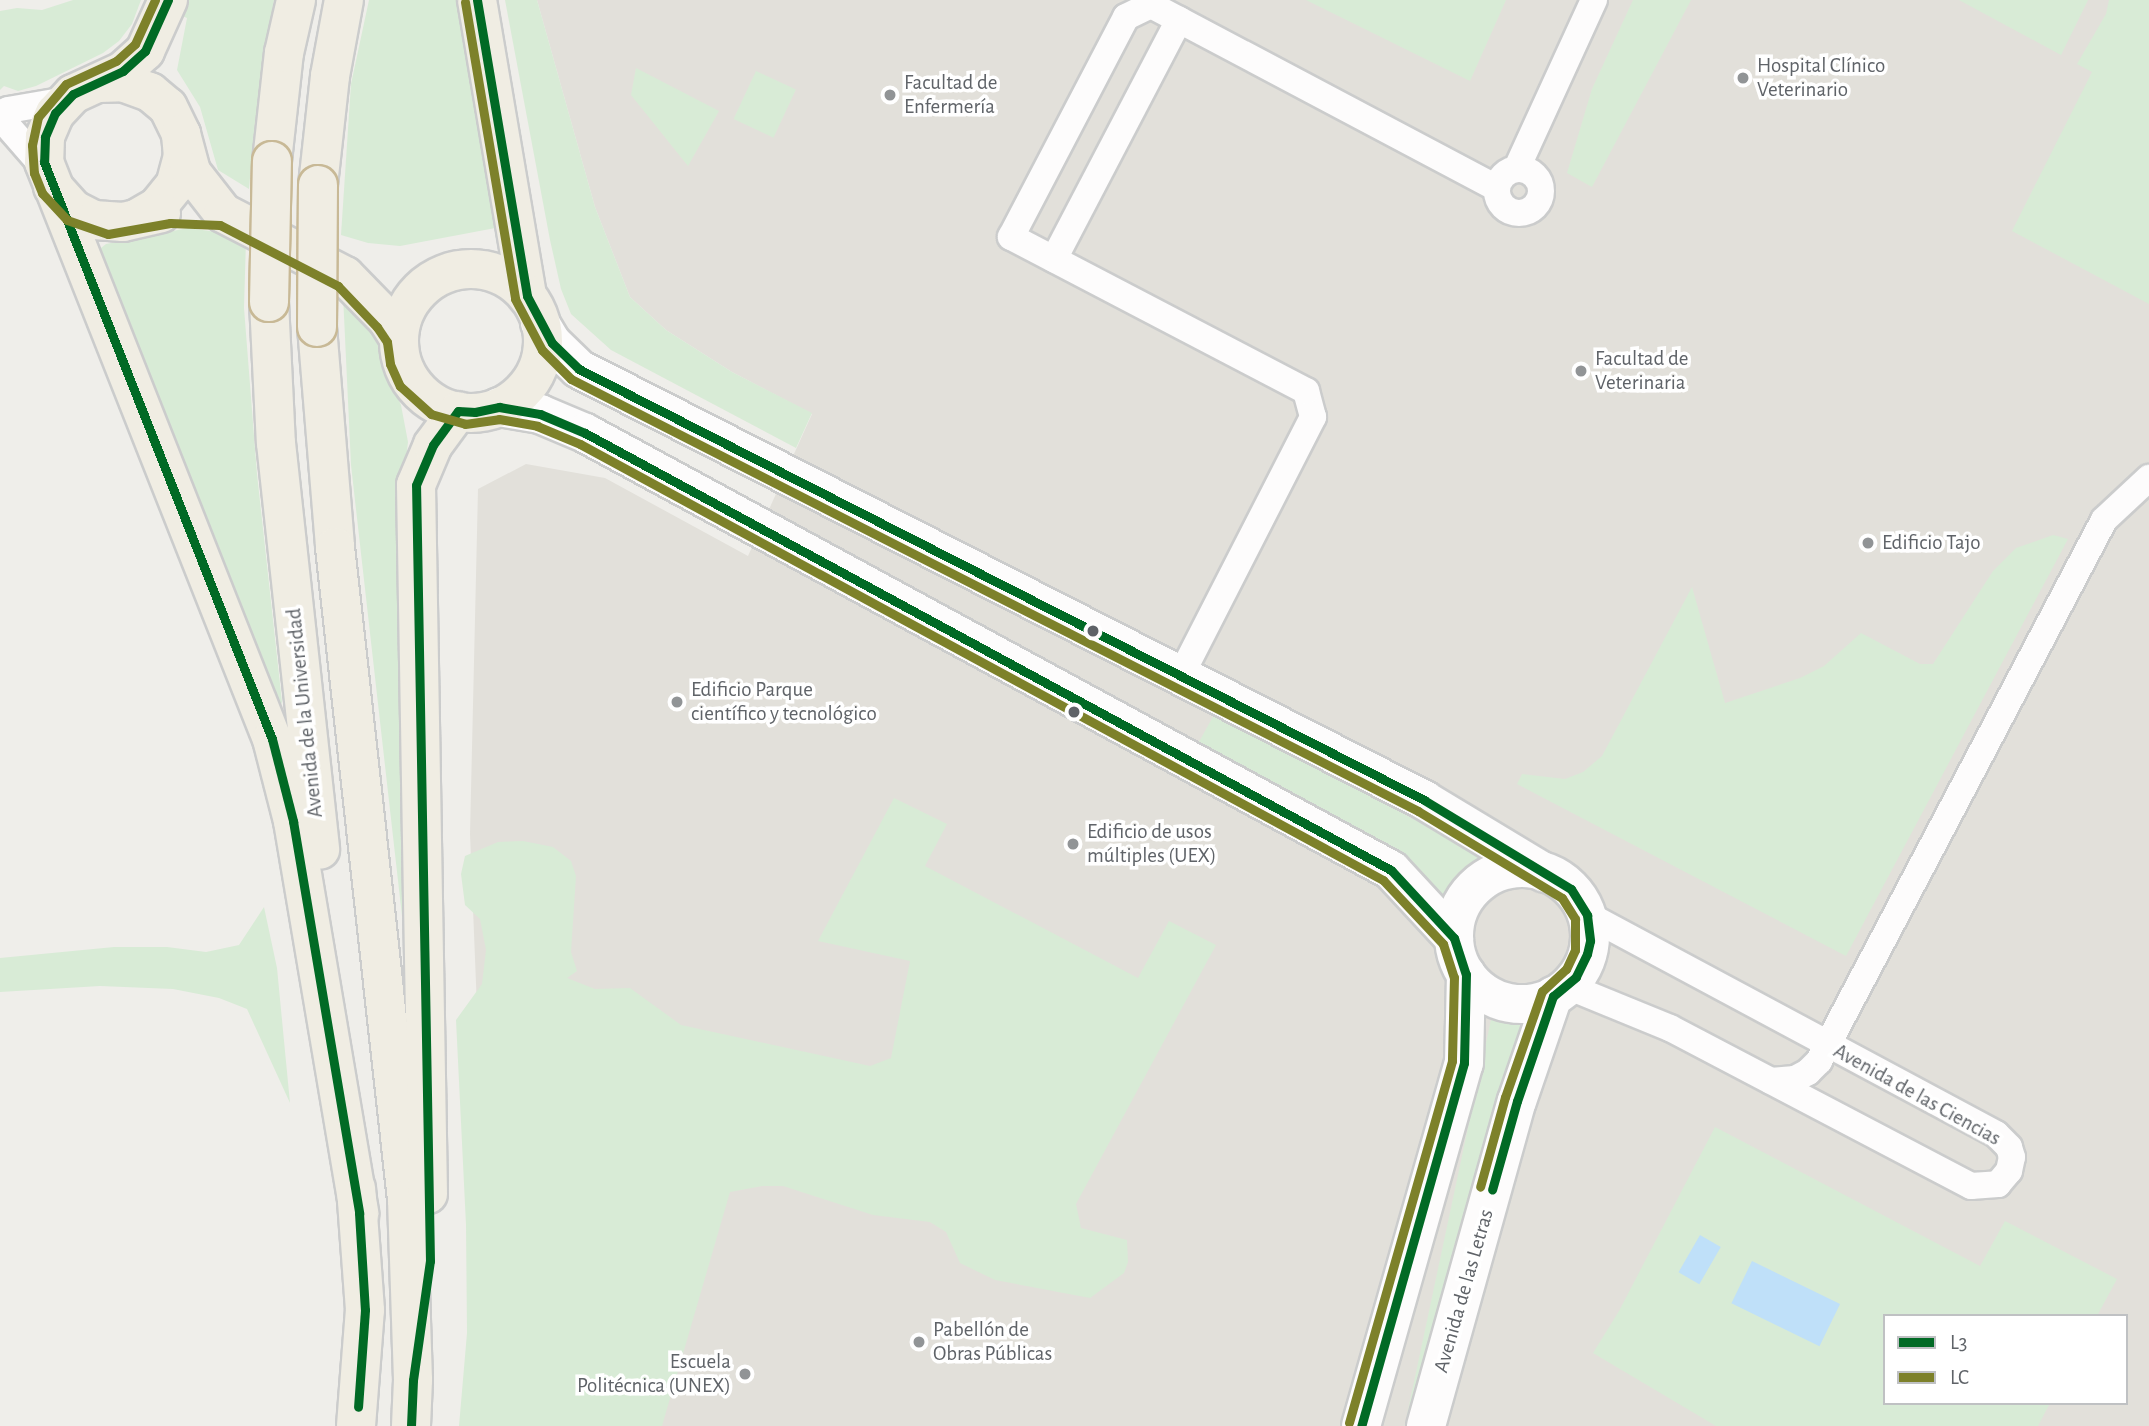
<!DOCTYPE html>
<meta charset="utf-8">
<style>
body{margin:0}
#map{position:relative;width:2149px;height:1426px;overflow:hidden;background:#efeeea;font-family:"Alegreya Sans",sans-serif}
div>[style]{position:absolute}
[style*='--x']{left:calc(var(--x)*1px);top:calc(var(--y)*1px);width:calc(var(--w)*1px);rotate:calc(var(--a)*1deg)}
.education>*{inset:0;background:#e2e0da}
.green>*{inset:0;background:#d8ebd6;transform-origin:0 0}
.water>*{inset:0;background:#bfe0f9;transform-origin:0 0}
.roads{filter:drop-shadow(2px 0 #cbcccc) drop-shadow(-2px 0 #cbcccc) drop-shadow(0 2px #cbcccc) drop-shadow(0 -2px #cbcccc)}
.street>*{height:26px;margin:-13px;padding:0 13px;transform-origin:13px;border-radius:13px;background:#fdfcfc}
.street>.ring{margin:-13px;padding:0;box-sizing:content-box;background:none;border:26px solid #fdfcfc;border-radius:50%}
.secondary>*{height:38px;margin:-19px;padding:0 19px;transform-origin:19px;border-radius:19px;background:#fdfcfc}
.secondary>.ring{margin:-19px;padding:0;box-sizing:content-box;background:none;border:38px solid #fdfcfc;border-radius:50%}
.highway>*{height:38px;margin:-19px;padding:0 19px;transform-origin:19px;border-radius:19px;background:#f0ede3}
.highway>.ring{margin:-19px;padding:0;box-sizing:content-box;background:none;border:38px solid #f0ede3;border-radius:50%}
.bridges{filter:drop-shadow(2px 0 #c8b996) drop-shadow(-2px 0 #c8b996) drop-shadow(0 2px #c8b996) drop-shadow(0 -2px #c8b996)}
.highway-bridge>*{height:38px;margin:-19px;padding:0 19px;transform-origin:19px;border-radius:19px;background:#f0ede3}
.bus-1>*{height:9px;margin:-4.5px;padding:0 4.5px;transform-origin:4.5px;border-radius:4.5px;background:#016a25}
.bus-2>*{height:9px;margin:-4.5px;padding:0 4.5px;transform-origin:4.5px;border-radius:4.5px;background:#7d812a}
.dots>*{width:19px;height:19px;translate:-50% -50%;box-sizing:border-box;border:4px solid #fff;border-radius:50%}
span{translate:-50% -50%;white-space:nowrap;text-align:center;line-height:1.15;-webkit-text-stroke:7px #fff;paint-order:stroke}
.poi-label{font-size:21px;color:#5f6368}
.left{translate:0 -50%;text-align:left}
.right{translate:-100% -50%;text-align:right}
.street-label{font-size:21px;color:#5f6368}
.legend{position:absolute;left:1883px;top:1314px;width:245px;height:91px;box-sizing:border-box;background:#fff;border:2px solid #bfc1c3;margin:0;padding:9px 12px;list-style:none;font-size:21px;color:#5f6368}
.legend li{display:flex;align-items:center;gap:14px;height:35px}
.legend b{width:35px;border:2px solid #bfc1c3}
</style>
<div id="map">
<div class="education">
<i style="clip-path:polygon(evenodd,537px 0,2149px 0,2149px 1426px,471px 1426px,483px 1157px,470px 834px,478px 489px,526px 464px,605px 478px,748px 556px,812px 414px,732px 372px,666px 330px,630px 297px,595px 207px,537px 0,1885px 1316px,2126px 1316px,2126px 1403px,1885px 1403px,1885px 1316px)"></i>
</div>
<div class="green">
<i style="clip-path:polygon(73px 0,141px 0,132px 24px,119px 41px,103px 53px,36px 86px,18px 91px,4px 86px,0 90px,0 11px,17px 8px,42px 10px)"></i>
<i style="clip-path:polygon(186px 0,274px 0,255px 122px,249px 189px,218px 170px,200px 107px,177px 70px,187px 18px,180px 15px)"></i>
<i style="clip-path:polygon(369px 0,466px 0,506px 226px,400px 246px,368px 243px,341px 235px,351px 84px)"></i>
<i style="clip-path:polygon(505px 0,537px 0,595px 207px,630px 297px,666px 330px,732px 372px,812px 413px,796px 448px,611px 350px,571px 314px,561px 289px,550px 240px)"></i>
<i style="clip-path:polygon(1306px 0,1506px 0,1470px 81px)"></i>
<i style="clip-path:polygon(1633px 0,1691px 0,1592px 187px,1567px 173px,1592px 89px)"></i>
<i style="clip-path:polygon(1959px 0,2088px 0,2061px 55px)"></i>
<i style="clip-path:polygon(2109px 0,2149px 0,2149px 304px,2012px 231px,2092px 72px,2077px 64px,2106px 14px)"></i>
<i style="clip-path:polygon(636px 68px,719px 111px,688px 166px,631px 95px)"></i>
<i style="left:756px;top:71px;width:44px;height:53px;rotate:25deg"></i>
<i style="clip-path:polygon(188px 228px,224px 233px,246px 240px,244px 308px,257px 474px,282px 702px,279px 710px,96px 252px,106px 244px)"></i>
<i style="clip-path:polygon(343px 295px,377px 334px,381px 360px,401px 405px,408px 442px,404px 477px,408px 969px,351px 465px)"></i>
<i style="clip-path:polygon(2053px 535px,2068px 539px,1846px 956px,1517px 784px,1522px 774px,1565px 779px,1583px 772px,1602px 756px,1692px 587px,1725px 703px,1800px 678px,1824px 666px,1861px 633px,1920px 664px,1933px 664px,1993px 571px,2016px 548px)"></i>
<i style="clip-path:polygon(1215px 713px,1488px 859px,1454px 882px,1444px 900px,1423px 876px,1397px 857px,1195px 749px)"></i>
<i style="clip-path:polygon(894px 798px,947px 824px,925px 866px,1138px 978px,1169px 921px,1216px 945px,1076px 1204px,1081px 1228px,1127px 1240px,1128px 1262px,1124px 1273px,1090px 1298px,995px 1280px,960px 1263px,946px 1232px,930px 1222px,873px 1215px,783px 1186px,762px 1186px,730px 1192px,662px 1426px,459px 1426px,467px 1333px,466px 1225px,456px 1020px,482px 984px,486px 950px,480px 919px,465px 905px,461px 874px,465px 856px,498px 842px,523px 841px,553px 847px,571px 861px,576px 876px,571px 952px,577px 971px,567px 978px,595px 989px,630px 988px,681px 1025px,870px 1066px,891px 1058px,910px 961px,818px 941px)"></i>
<i style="clip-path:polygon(264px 907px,277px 968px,290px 1103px,247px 1009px,219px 998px,173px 989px,100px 986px,0 992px,0 958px,114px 947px,167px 947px,206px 952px,239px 945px)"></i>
<i style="left:1492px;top:1015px;width:38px;height:427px;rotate:12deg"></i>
<i style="clip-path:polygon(1715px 1127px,1980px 1266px,2005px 1221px,2117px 1279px,2097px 1316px,1885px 1316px,1885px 1403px,2050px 1403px,2038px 1426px,1716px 1426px,1593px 1353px,1619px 1311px)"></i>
</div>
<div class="water">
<i style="left:1700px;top:1235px;width:24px;height:43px;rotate:30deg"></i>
<i style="left:1752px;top:1261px;width:98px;height:47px;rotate:26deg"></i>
</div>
<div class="roads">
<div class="street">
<i style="--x:0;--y:115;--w:9;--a:-32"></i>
<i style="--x:8;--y:110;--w:59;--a:-9.8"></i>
<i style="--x:0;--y:117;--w:70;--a:49"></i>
<i style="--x:1517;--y:168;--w:185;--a:-65.4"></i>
<i class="ring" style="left:1497px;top:169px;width:18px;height:18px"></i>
<i style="--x:1054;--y:259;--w:270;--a:-62.4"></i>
<i style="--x:1181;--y:675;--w:290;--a:-62.9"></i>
<i style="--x:1313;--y:417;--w:27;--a:-105"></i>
<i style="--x:1306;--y:391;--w:333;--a:-152.4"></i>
<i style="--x:1011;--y:237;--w:248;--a:-62.4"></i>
<i style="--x:1126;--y:17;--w:28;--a:-26"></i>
<i style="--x:1151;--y:5;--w:391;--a:27.9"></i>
<i style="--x:1567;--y:986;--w:111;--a:22.2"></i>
<i style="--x:1670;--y:1028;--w:340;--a:27.7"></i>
<i style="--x:1971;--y:1186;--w:27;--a:-4"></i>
<i style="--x:1998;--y:1184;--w:17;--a:-50"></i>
<i style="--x:2009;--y:1171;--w:14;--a:-78"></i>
<i style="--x:2012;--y:1157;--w:10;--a:-107"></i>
<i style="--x:2009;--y:1147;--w:18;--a:-135"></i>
<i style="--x:1996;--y:1134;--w:464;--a:-151.8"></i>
<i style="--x:1771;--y:1081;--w:24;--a:-5"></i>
<i style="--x:1795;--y:1079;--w:15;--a:-28"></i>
<i style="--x:1808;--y:1072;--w:16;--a:-45"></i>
<i style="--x:1819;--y:1061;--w:611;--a:-62.22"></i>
<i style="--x:2104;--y:520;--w:62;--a:-43"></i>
</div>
<div class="secondary">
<i style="--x:540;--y:323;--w:23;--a:59"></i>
<i style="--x:552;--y:343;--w:37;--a:44"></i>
<i style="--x:579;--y:369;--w:949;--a:27.02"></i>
<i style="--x:1424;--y:800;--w:141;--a:31.1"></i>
<i style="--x:499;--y:407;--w:42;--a:9.7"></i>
<i style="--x:540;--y:414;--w:49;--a:22.9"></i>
<i style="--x:585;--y:433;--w:917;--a:28.47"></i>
<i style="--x:1391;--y:870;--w:93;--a:47.2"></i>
<i class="ring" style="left:1454px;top:868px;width:98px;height:98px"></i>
<i style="--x:1361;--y:1426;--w:377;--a:-74.2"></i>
<i style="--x:1464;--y:1063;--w:89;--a:-88.7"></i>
<i style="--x:1426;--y:1426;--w:337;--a:-74.4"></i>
<i style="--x:1517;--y:1101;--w:111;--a:-71.1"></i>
</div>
<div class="highway">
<i style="--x:168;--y:0;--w:56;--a:114.3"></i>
<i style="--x:145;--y:51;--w:30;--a:138"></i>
<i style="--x:123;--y:71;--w:55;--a:155.3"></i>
<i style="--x:73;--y:94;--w:26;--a:133"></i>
<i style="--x:55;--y:113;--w:26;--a:113"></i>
<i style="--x:45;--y:137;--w:25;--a:92"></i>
<i style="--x:44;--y:162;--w:620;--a:68.44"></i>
<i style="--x:272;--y:739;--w:85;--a:75.6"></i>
<i style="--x:293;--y:821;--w:398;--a:80.4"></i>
<i style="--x:477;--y:0;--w:300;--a:80.4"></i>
<i style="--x:99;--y:83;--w:23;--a:-2"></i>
<i style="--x:122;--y:82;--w:30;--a:20"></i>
<i style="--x:150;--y:92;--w:23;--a:40"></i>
<i style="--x:168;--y:107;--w:30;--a:64"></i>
<i style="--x:181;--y:134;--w:22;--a:85"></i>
<i style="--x:183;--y:156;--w:30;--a:105"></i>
<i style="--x:175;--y:185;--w:28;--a:129"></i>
<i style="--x:157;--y:207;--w:22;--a:150"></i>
<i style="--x:181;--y:134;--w:39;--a:75"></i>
<i style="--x:191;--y:172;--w:52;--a:52"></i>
<i style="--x:223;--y:213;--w:137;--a:27.3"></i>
<i style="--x:345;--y:276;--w:60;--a:45.7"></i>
<i style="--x:387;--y:319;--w:22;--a:58"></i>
<i style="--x:272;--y:161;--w:109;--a:-83.7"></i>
<i style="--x:284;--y:53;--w:54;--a:-77.2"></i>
<i style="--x:318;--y:185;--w:110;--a:-83.7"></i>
<i style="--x:330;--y:76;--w:77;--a:-79.6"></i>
<i style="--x:53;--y:187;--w:31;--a:48"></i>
<i style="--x:74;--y:210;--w:22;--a:27"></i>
<i style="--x:94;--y:220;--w:29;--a:4"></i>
<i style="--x:123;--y:222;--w:39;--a:-13"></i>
<i class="ring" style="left:399px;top:269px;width:106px;height:106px"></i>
<i style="--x:269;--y:302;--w:141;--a:87.2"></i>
<i style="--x:276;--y:443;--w:409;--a:83.8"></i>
<i style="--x:317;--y:327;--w:221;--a:85.3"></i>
<i style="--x:335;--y:547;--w:656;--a:83.7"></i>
<i style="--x:407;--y:1199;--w:181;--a:88.1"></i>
<i style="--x:413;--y:1380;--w:46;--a:92.5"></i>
<i style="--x:428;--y:1194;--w:709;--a:-90.97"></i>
<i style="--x:416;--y:485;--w:43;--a:-67"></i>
<i style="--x:433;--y:445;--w:42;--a:-53.7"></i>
<i style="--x:356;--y:1426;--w:116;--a:-85.6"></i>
<i style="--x:365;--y:1310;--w:122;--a:-94.2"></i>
</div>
</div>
<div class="bridges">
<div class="highway-bridge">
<i style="--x:269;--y:302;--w:141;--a:-88.8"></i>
<i style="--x:317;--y:327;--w:142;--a:-89.6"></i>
</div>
</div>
<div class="bus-1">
<i style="--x:168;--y:0;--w:56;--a:114.3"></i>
<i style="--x:145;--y:51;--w:30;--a:138"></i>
<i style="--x:123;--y:71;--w:55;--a:155.3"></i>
<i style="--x:73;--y:94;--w:26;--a:133"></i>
<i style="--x:55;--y:113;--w:26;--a:113"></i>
<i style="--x:45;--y:137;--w:25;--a:92"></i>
<i style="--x:44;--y:162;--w:620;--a:68.44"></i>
<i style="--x:272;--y:739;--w:85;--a:75.6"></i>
<i style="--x:293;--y:821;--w:398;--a:80.4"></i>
<i style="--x:359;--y:1213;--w:97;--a:86.5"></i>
<i style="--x:365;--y:1310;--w:97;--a:94.1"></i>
<i style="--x:477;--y:0;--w:300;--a:80.4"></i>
<i style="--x:527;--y:296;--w:53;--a:62"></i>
<i style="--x:552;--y:343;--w:37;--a:44"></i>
<i style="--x:579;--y:369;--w:949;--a:27.02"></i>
<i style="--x:1424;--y:800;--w:172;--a:31.2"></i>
<i style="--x:1571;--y:889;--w:31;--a:58"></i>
<i style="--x:1587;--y:915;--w:26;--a:83"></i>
<i style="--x:1590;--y:941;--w:13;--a:103"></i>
<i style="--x:1587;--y:954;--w:25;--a:116"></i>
<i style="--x:1576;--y:977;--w:30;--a:140"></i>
<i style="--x:1553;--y:996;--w:111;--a:108.9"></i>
<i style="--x:1517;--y:1101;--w:92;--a:105.7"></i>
<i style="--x:411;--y:1426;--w:46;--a:-87.5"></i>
<i style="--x:413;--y:1380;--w:120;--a:-81.9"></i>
<i style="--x:430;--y:1261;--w:776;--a:-91.03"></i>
<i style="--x:416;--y:485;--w:43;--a:-67"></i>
<i style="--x:433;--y:445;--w:42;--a:-53.7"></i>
<i style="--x:458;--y:411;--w:17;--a:3"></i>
<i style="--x:475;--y:412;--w:25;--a:-12"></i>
<i style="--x:499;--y:407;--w:42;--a:9.7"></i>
<i style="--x:540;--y:414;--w:49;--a:22.9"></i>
<i style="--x:585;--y:433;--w:917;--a:28.47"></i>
<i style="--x:1391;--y:870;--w:93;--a:47.2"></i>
<i style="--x:1454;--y:938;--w:38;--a:72"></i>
<i style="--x:1466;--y:974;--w:89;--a:91.3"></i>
<i style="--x:1464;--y:1063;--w:377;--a:105.8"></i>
</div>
<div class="bus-2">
<i style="--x:155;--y:0;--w:48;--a:114.4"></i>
<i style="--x:135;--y:44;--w:25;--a:138"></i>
<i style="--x:116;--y:61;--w:55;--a:155.3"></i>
<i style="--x:66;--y:84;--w:43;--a:130.3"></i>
<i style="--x:38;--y:117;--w:29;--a:102"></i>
<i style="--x:32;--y:145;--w:28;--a:86"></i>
<i style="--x:34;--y:173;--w:22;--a:68"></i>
<i style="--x:42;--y:193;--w:37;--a:47"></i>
<i style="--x:67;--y:220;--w:43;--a:18.9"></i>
<i style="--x:108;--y:234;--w:63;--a:-10.1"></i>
<i style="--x:170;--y:223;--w:50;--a:2.3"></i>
<i style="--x:220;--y:225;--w:133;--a:27.3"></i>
<i style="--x:338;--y:286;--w:57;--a:46.4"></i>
<i style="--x:377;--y:327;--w:18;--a:56"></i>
<i style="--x:387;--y:342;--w:22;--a:82"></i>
<i style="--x:390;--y:364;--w:24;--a:66"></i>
<i style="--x:400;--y:386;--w:42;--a:42.1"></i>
<i style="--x:431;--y:414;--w:35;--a:16"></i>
<i style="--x:465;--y:424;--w:34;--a:-8"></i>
<i style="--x:499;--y:419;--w:39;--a:10"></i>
<i style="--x:537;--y:426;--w:47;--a:22.7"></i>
<i style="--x:580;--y:444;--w:914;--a:28.5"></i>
<i style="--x:1383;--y:880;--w:88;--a:46.8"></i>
<i style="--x:1443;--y:944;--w:35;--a:72"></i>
<i style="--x:1454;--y:977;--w:84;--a:91.4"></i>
<i style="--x:1452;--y:1061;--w:376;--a:105.9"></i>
<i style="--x:465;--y:2;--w:301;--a:80.4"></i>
<i style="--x:515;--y:299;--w:58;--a:62.1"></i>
<i style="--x:542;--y:350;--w:41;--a:45"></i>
<i style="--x:571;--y:379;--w:951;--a:27.02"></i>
<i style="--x:1418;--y:811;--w:168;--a:31.1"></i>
<i style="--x:1562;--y:898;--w:25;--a:58"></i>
<i style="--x:1575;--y:919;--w:31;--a:90"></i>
<i style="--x:1575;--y:950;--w:21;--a:115"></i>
<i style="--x:1566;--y:969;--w:33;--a:137"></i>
<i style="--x:1542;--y:991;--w:112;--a:109.2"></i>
<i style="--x:1505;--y:1097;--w:93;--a:105.5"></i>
</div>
<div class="dots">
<i style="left:1743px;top:78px;background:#919496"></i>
<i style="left:890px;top:95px;background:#919496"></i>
<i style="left:1581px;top:371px;background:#919496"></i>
<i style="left:1868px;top:543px;background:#919496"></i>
<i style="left:1093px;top:631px;background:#5f6368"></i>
<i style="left:677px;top:702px;background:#919496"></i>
<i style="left:1074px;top:712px;background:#5f6368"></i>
<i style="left:1073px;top:844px;background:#919496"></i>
<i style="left:919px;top:1342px;background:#919496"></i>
<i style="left:745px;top:1374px;background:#919496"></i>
</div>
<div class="poi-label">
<span class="left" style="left:1757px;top:78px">Hospital Clínico<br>Veterinario</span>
<span class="left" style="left:904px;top:95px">Facultad de<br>Enfermería</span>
<span class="left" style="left:1595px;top:371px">Facultad de<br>Veterinaria</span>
<span class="left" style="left:1882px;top:543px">Edificio Tajo</span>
<span class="left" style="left:691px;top:702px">Edificio Parque<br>científico y tecnológico</span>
<span class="left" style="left:1087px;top:844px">Edificio de usos<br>múltiples (UEX)</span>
<span class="left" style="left:933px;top:1342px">Pabellón de<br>Obras Públicas</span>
<span class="right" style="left:731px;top:1374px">Escuela<br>Politécnica (UNEX)</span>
</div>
<div class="street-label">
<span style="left:305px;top:713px;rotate:-96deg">Avenida de la Universidad</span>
<span style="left:1917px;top:1095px;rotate:29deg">Avenida de las Ciencias</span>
<span style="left:1464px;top:1291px;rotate:-74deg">Avenida de las Letras</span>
</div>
<ul class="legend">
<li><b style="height:9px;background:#016a25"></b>L3</li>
<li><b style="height:9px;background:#7d812a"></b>LC</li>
</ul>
</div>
